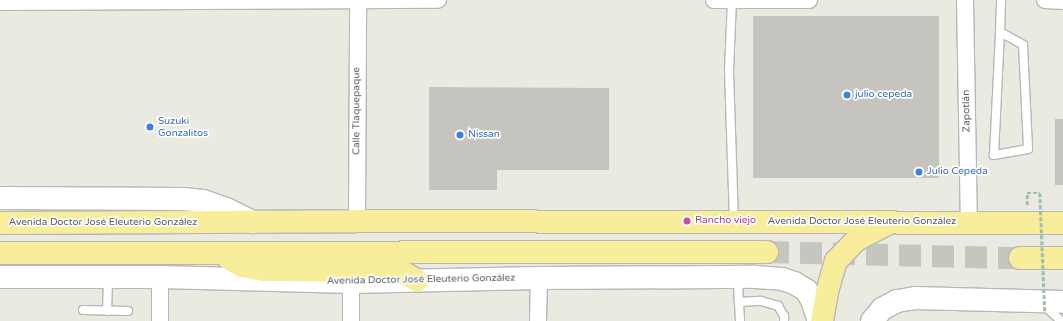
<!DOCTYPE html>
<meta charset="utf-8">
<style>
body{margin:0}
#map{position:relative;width:1063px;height:321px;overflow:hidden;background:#ebeae0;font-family:"Varela Round",sans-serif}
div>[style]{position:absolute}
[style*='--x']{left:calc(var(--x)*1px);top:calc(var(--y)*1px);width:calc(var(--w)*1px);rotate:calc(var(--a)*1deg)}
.building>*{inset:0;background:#c6c4be;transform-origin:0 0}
.trunk-tunnel>*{height:22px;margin-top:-11px;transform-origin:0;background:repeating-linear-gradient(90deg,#c6c6c0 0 22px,transparent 0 33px)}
.path>*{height:2.5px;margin-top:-1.25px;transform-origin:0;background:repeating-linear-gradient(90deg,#98c1a8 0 4px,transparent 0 6px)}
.roads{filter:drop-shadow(1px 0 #b6b7bc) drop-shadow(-1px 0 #b6b7bc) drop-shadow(0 1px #b6b7bc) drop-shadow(0 -1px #b6b7bc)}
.service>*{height:8px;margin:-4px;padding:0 4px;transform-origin:4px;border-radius:4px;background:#fff}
.minor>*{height:16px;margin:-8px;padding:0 8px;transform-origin:8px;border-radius:8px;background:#fff}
.secondary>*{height:22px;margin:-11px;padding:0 11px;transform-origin:11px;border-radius:11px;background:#fff}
.trunk>*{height:22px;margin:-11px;padding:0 11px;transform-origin:11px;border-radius:11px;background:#f7ed9b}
.path-bridge>*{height:2.5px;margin-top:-1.25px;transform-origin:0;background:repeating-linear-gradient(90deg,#98c1a8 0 4px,transparent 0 6px)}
.dots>*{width:11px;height:11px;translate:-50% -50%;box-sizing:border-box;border:2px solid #fff;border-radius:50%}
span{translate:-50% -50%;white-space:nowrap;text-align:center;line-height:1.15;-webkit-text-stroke:3.5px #fff;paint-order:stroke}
.shop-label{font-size:10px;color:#366cbe}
.left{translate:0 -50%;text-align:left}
.street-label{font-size:10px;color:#595b60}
.hotel-label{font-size:10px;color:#b23c85}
</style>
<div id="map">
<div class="building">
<i style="left:939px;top:16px;width:162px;height:186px;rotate:90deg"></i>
<i style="clip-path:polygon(429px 87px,609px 88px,609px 170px,497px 170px,497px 190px,429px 190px)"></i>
<i style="left:1055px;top:119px;width:8px;height:66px"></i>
</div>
<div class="trunk-tunnel">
<i style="--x:767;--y:252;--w:253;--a:1.4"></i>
</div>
<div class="path">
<i style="--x:1027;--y:205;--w:12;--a:-90"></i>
<i style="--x:1027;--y:193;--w:13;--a:0"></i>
</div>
<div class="roads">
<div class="service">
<i style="--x:732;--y:0;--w:71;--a:92.4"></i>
<i style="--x:729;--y:71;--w:150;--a:88.1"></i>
<i style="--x:1000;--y:32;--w:26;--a:29"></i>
<i style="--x:1023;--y:45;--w:104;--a:87.2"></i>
<i style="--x:1028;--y:149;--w:35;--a:170"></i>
<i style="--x:994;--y:155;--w:123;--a:-87.2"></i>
<i style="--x:1000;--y:32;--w:32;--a:-88"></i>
<i style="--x:738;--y:279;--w:23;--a:88"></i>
<i style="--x:1045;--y:306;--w:22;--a:43"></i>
<i style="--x:83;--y:310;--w:45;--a:1.3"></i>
<i style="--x:107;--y:311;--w:33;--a:-88"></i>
<i style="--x:740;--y:321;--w:19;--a:-93"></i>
<i style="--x:739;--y:302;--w:22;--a:-3"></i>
<i style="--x:761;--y:301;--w:18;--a:16"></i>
<i style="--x:778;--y:306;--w:12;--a:59"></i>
<i style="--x:784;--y:316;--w:5;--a:90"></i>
</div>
<div class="minor">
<i style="--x:714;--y:0;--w:95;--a:0"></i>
<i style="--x:965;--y:0;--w:222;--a:89"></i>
<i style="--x:1045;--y:0;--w:18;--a:3"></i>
<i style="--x:0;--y:2;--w:438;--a:-0.3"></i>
<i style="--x:357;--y:221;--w:221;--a:-89.7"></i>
<i style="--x:160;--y:277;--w:44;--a:90"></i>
<i style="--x:351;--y:321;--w:39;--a:-90"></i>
<i style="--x:538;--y:321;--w:43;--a:-88.7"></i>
</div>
<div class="secondary">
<i style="--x:0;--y:198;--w:184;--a:0.3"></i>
<i style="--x:184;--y:199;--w:19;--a:6"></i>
<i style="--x:203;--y:201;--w:24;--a:19"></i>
<i style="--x:226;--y:209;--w:30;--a:26"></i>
<i style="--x:0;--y:277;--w:160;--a:0"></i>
<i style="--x:160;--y:277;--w:191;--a:1.5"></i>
<i style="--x:351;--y:282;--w:188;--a:-1.2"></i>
<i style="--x:539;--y:278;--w:216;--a:-0.3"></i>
<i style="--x:755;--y:277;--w:27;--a:4"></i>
<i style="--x:782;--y:279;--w:13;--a:18"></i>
<i style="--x:794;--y:283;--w:14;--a:30"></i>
<i style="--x:806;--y:290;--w:12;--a:59"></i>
<i style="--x:812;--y:300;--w:22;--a:72"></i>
<i style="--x:872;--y:321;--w:16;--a:-50"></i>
<i style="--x:882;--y:309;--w:17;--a:-28"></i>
<i style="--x:897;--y:301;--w:18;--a:-9"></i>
<i style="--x:915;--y:298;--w:148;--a:1.5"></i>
</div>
<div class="trunk">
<i style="--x:0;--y:223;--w:357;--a:-0.3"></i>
<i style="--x:357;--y:221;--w:706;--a:0.16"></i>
<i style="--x:0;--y:253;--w:767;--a:-0.07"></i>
<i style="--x:228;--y:258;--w:16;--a:30"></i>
<i style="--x:242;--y:266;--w:22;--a:10"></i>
<i style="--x:264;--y:270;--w:115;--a:0.5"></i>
<i style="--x:379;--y:271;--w:27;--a:6"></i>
<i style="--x:406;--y:274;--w:13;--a:29"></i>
<i style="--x:1020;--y:258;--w:43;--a:0"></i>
<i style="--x:822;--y:321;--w:29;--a:-80"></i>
<i style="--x:827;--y:292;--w:32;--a:-74"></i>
<i style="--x:836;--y:261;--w:29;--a:-46"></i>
<i style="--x:856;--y:240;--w:36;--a:-27"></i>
</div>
</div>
<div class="path-bridge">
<i style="--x:1040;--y:193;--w:119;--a:87.6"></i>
</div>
<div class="dots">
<i style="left:847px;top:95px;background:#3f7fe0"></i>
<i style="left:150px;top:127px;background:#3f7fe0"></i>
<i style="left:460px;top:135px;background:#3f7fe0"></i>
<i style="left:919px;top:172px;background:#3f7fe0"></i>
<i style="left:687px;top:221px;background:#d1479c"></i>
</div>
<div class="shop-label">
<span class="left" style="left:855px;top:95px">julio cepeda</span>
<span class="left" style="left:158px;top:127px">Suzuki<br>Gonzalitos</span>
<span class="left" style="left:468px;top:135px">Nissan</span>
<span class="left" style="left:927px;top:172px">Julio Cepeda</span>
</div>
<div class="street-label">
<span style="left:357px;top:111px;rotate:-90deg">Calle Tlaquepaque</span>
<span style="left:967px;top:111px;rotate:-91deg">Zapotlán</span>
<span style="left:862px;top:222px">Avenida Doctor José Eleuterio González</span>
<span style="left:103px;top:223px">Avenida Doctor José Eleuterio González</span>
<span style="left:421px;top:280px;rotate:-1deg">Avenida Doctor José Eleuterio González</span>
</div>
<div class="hotel-label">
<span class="left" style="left:695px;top:221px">Rancho viejo</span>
</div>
</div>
